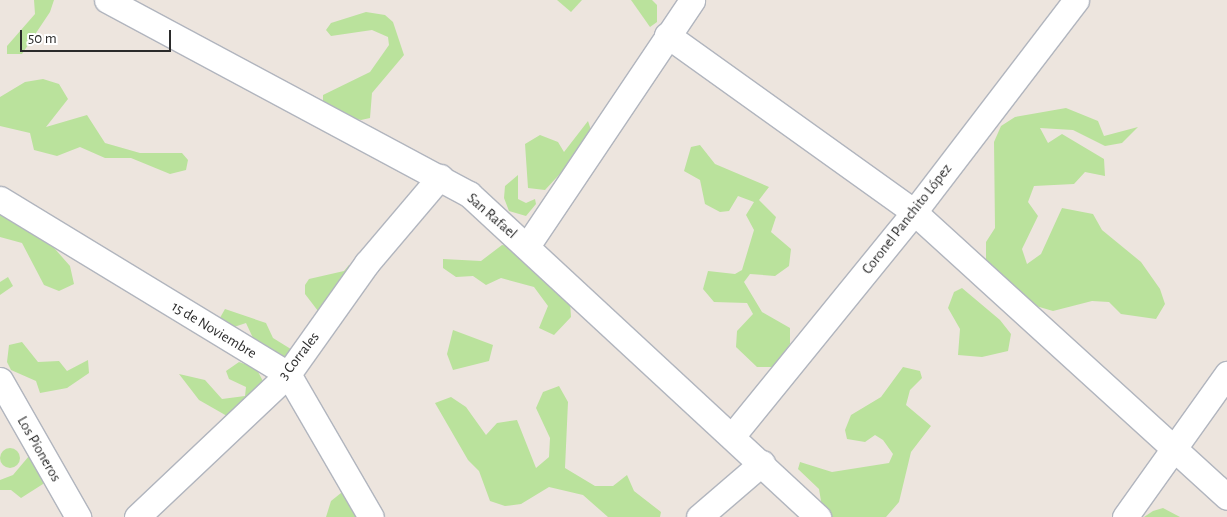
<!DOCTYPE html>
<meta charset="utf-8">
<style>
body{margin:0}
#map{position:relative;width:1227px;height:517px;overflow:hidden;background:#ede5de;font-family:"Alegreya Sans",sans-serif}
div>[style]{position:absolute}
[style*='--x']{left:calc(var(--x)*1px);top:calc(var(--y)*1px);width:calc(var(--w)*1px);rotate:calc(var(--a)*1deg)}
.green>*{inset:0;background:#bae29c}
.round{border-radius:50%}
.roads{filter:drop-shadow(1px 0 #b1b5be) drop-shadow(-1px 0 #b1b5be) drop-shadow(0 1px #b1b5be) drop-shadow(0 -1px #b1b5be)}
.minor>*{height:25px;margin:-12.5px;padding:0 12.5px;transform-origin:12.5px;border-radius:12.5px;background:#fff}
span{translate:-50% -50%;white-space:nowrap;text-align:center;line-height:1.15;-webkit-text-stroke:4px #fff;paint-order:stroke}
.street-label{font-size:15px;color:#2b2b2b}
.scale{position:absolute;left:20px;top:30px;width:151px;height:22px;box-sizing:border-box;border:2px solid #2b2b2b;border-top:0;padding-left:6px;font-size:15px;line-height:18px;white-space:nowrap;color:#2b2b2b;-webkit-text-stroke:4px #fff;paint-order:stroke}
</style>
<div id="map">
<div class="green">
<i style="clip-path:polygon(34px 0,54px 0,50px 12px,22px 54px,7px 54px,7px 46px,35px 14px)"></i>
<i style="clip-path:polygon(557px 0,582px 0,571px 12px)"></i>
<i style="clip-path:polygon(631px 0,652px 0,657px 5px,657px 22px,650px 27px)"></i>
<i style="clip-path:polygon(366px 12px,385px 15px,393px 22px,404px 55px,372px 93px,370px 118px,361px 120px,344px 116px,323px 104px,323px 95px,370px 72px,389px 45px,388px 37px,372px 30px,331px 36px,326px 30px,331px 23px)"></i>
<i style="clip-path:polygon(43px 79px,59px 84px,68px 99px,46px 127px,87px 115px,105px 143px,140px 153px,182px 153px,188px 160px,186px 170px,170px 174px,131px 158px,105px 158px,80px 147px,57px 156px,34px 150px,30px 133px,0 126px,0 97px,25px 82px)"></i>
<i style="clip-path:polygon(1066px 108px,1098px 121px,1104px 136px,1138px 127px,1122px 143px,1105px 146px,1073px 130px,1040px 128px,1048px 143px,1062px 134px,1104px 159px,1105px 176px,1085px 172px,1074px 184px,1034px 186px,1028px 202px,1038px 216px,1022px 249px,1027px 264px,1041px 254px,1062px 208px,1093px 214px,1102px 230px,1141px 262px,1160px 289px,1165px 304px,1156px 319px,1121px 314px,1109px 302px,1092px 301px,1053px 311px,1036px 306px,992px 275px,986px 259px,986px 242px,995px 228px,994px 142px,1001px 126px,1015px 117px)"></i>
<i style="clip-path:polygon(588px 121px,592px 133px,571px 162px,545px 190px,528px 188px,525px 144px,540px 135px,558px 142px,564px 152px)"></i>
<i style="clip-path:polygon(700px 145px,715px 164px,769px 187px,759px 200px,776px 217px,771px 232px,791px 249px,789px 266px,775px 276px,750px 274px,744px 282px,762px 312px,790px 328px,790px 344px,773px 367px,757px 367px,736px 347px,737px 331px,753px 314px,747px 303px,714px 302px,703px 289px,708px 271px,735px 274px,742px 270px,754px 230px,746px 215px,754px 202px,738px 196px,729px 211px,720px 212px,705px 204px,700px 180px,684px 171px,691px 147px)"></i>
<i style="clip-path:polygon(518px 175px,518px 199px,526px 203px,535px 199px,536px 204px,526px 216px,509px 211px,504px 198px,505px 186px)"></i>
<i style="clip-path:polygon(0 210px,48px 241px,70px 266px,74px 284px,59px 291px,44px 285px,22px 243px,0 237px)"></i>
<i style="clip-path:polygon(502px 245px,511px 246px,570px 301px,571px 317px,554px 335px,539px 328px,548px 306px,534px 287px,501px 278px,486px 285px,473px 276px,456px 277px,443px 268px,443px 259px,481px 261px)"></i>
<i style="clip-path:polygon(349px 265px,356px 269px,318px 311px,305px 294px,305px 285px,309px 279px,344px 271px)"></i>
<i style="clip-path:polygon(8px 277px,13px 286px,0 295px,0 282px)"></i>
<i style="clip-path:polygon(962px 288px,1000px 320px,1011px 334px,1008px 351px,982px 357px,958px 355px,960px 329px,948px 308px,954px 292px)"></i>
<i style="clip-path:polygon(225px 309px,266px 323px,273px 338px,294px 351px,292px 359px,277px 359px,253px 338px,246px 323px,231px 328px,217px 323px)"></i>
<i style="clip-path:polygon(453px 330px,493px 345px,489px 361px,453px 370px,447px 354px)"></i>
<i style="clip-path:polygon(22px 342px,38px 362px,59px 361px,67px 371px,88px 360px,89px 373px,67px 388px,40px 393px,36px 381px,11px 370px,7px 362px,9px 345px)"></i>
<i style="clip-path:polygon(239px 362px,256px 368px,264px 383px,227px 416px,199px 400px,179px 374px,205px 380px,222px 399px,245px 396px,246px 387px,229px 379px,226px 371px)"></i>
<i style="clip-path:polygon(903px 367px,920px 371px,922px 378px,910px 390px,906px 405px,931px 426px,911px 452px,899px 502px,886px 517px,831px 517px,822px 507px,819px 489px,798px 469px,800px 462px,832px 472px,889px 463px,893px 454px,883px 440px,875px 435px,865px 442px,847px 439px,845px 430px,851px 415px,881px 397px)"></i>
<i style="clip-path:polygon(559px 386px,568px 402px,565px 468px,595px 486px,613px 486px,627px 475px,634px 491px,661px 512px,660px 517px,608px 517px,583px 495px,549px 487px,521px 504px,505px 506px,490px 501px,479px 471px,468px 460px,435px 403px,451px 397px,466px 407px,486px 435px,497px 423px,517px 420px,536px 468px,549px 457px,550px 438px,536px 408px,543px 392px)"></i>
<i class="round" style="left:0;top:448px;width:20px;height:20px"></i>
<i style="clip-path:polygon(29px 456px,45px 473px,43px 484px,21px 498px,11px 490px,0 490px,0 480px,13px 475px)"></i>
<i style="clip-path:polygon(346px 489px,364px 517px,326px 517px,331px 501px)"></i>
<i style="clip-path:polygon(1163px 508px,1180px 517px,1144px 517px,1153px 511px)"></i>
</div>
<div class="roads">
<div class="minor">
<i style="--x:107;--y:0;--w:411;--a:28.2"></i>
<i style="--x:469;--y:194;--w:476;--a:42.8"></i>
<i style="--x:667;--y:35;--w:304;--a:35.6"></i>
<i style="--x:914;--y:212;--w:423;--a:42.3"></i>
<i style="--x:0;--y:199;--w:337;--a:31.3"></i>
<i style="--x:288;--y:374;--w:165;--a:59.9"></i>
<i style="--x:527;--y:246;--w:296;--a:-56.1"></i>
<i style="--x:0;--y:380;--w:158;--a:60.3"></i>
<i style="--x:733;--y:435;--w:287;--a:-50.9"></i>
<i style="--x:914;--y:212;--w:267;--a:-52.6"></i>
<i style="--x:137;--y:517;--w:208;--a:-43.4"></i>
<i style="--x:288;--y:374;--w:136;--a:-54.6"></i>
<i style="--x:367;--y:263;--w:113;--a:-49.7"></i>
<i style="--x:699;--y:517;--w:83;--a:-40.6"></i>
<i style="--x:1125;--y:517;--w:176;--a:-54.5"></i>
</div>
</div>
<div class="street-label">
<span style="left:492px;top:216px;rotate:41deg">San Rafael</span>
<span style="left:907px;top:219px;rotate:-52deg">Coronel Panchito López</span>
<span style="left:214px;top:330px;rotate:31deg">15 de Noviembre</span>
<span style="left:299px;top:356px;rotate:-52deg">3 Corrales</span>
<span style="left:39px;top:449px;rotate:60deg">Los Pioneros</span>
</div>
<div class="scale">50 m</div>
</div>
